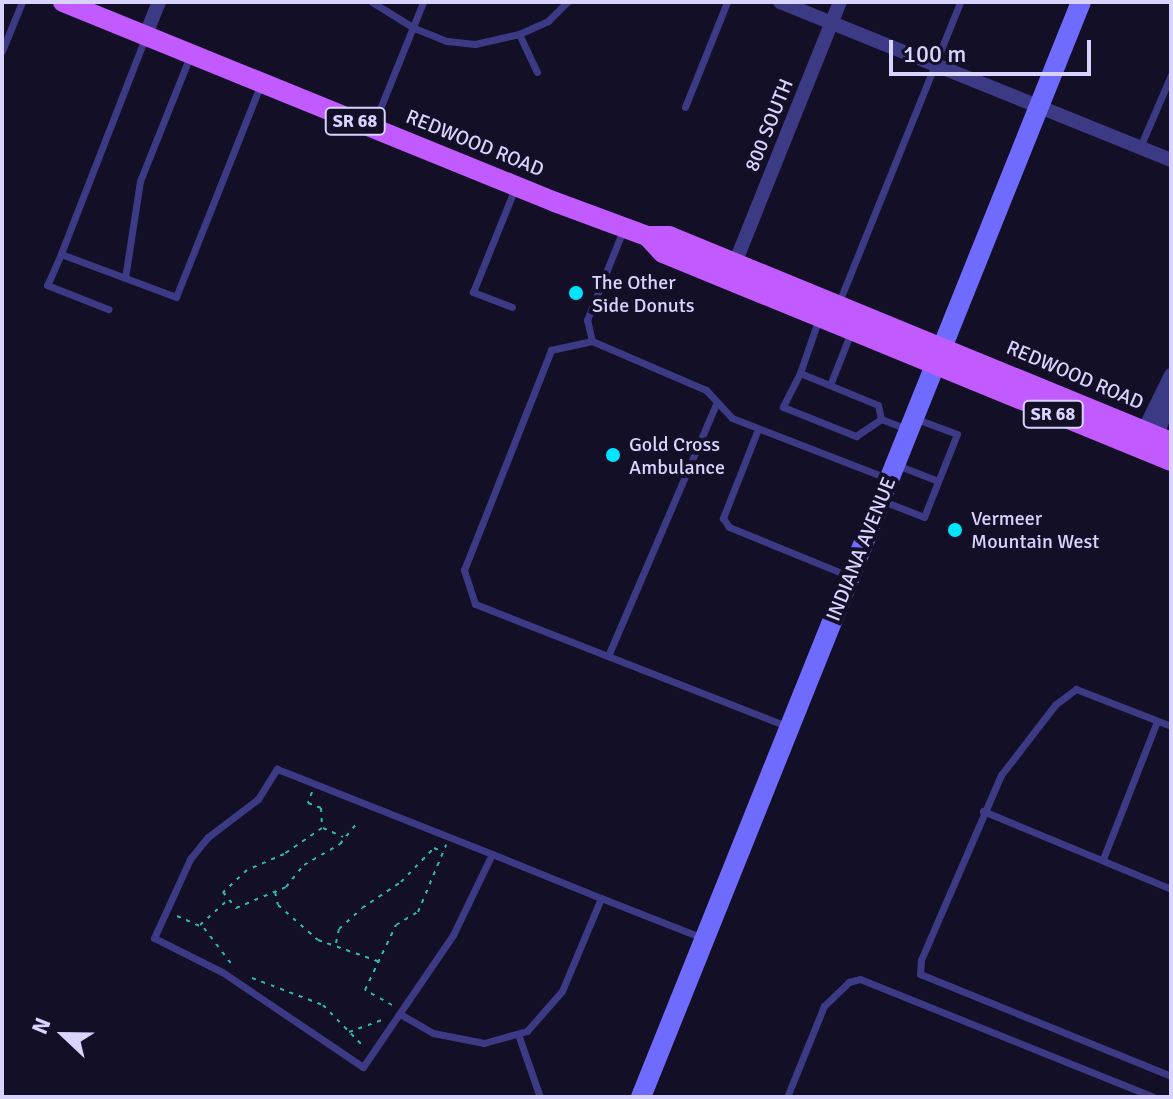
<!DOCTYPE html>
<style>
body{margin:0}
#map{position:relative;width:1173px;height:1099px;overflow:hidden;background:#130f26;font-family:Signika,sans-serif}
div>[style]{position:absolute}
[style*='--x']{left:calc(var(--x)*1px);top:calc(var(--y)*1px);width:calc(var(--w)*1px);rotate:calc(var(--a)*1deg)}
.path>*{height:2px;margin-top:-1px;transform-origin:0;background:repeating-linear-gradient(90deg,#2fb8b0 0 4px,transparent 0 10px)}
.lane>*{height:7px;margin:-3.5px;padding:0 3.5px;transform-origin:3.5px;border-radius:3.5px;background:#3d3a85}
.street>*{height:14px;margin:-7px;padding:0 7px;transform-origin:7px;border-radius:7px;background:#3d3a85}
.secondary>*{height:20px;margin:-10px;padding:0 10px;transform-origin:10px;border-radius:10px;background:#6f6bff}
.primary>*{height:20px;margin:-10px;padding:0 10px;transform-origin:10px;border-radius:10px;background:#c25bff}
.dots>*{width:22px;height:22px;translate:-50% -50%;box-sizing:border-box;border:4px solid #130f26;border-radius:50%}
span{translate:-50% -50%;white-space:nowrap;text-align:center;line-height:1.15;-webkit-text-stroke:8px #130f26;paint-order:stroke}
.shield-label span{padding:2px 6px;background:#130f26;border:2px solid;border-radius:6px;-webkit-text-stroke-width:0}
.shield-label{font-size:18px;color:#d9d4ff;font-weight:700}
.street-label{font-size:20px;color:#d9d4ff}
.poi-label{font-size:20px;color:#d9d4ff}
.left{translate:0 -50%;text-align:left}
.frame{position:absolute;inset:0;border:4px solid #d9d4ff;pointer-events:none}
.north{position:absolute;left:24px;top:995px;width:80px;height:80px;-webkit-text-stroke:6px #130f26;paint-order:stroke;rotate:292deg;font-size:22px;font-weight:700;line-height:32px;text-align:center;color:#d9d4ff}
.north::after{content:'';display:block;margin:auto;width:28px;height:36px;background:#d9d4ff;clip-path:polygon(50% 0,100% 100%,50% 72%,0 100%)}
.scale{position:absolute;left:889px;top:40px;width:202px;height:36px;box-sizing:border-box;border:4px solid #d9d4ff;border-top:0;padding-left:10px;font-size:24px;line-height:28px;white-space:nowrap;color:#d9d4ff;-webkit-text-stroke:6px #130f26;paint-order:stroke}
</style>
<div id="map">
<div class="path">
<i style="--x:312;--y:792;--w:12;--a:110"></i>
<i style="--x:308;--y:803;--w:14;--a:21"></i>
<i style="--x:321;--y:808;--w:20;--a:87"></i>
<i style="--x:322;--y:828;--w:46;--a:145.6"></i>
<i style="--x:284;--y:854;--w:40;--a:156.6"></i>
<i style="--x:247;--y:870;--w:33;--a:137"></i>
<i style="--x:223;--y:892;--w:21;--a:51"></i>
<i style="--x:236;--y:908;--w:54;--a:-22.8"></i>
<i style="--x:286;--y:887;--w:28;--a:-51"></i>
<i style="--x:304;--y:865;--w:42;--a:-30.3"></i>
<i style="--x:340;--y:844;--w:26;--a:-51"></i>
<i style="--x:323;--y:828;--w:22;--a:24"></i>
<i style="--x:275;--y:892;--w:13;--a:77"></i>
<i style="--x:278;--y:905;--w:53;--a:41.2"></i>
<i style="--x:318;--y:940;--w:66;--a:19.5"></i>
<i style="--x:177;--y:916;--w:30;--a:24"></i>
<i style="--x:204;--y:928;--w:48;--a:52.7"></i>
<i style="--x:200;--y:925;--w:38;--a:-42"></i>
<i style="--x:336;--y:943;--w:14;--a:-78"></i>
<i style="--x:339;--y:929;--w:31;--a:-42"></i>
<i style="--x:362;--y:908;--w:47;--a:-33.7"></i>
<i style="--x:401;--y:882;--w:47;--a:-45.9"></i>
<i style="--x:434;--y:848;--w:10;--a:24"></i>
<i style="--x:252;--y:978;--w:76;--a:20.8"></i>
<i style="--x:323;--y:1005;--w:57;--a:45.7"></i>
<i style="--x:392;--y:1005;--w:31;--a:-151"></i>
<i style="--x:365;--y:990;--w:72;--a:-64.5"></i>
<i style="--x:396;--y:925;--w:26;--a:-31"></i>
<i style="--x:418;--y:912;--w:73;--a:-67.3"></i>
<i style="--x:349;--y:1032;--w:35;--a:-20"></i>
</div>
<div class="lane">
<i style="--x:372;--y:2;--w:49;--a:31.8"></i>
<i style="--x:414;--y:28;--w:35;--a:22"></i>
<i style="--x:447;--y:41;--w:28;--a:6"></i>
<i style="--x:475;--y:44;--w:45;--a:-12.8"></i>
<i style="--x:519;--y:34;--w:32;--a:-24"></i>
<i style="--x:548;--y:21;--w:27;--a:-45"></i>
<i style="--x:519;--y:34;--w:42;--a:64.7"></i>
<i style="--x:145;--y:38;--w:232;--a:111.3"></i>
<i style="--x:61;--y:254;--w:123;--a:20.5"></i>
<i style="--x:176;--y:297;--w:227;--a:-68.3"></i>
<i style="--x:2;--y:51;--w:53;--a:-67.8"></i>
<i style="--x:685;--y:107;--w:113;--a:-68.2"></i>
<i style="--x:373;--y:126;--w:134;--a:-68"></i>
<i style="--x:1140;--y:147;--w:78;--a:-66.7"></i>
<i style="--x:61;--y:254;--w:34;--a:114"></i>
<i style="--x:47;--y:285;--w:66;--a:21.5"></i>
<i style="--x:125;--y:278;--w:98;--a:-81.2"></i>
<i style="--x:140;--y:181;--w:135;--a:-68.2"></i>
<i style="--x:839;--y:302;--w:323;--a:-68"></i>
<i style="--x:512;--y:307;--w:42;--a:-159"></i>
<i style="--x:473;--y:292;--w:112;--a:-68"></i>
<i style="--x:819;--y:318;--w:58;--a:109.1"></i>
<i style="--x:800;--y:373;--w:84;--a:22.3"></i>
<i style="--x:878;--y:405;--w:14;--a:78"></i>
<i style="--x:881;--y:419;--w:28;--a:21"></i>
<i style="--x:592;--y:341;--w:22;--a:-103"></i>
<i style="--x:587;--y:320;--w:97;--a:-68.2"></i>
<i style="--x:800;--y:373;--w:38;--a:117"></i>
<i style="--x:783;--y:407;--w:79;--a:21.7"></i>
<i style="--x:856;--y:436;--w:30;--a:-34"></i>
<i style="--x:830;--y:385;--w:57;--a:-68.4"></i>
<i style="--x:758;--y:429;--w:96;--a:111.5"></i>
<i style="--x:723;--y:518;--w:11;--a:56"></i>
<i style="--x:729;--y:527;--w:130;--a:22.2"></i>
<i style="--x:897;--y:465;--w:44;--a:21.3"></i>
<i style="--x:883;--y:501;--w:44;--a:21.3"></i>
<i style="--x:924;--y:517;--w:89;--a:-68.3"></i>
<i style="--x:957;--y:434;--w:46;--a:-159.6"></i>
<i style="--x:608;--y:656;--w:276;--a:-66.8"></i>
<i style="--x:1171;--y:726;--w:102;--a:-158.7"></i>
<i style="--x:1076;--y:689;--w:26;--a:143"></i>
<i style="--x:1055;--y:705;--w:88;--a:127.6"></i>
<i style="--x:1001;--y:775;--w:202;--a:113.4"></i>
<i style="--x:921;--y:960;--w:14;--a:94"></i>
<i style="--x:920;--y:974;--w:271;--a:22.1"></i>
<i style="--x:789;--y:727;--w:337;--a:-158.6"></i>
<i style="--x:475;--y:604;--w:36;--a:-108"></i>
<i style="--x:464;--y:570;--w:237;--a:-68.4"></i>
<i style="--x:551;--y:350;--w:42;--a:-12.4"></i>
<i style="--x:592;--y:341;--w:124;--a:23.3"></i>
<i style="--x:706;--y:390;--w:38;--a:47"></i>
<i style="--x:732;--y:418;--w:166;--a:21.2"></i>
<i style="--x:983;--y:811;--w:204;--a:22.5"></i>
<i style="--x:492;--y:854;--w:90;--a:115.7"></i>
<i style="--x:453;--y:935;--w:160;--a:124.3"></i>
<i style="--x:363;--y:1067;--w:170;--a:-146"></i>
<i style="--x:222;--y:972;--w:76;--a:-153.4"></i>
<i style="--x:154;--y:938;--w:87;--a:-65.5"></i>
<i style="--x:190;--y:859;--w:28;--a:-51"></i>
<i style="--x:208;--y:837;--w:63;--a:-37.2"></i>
<i style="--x:258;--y:799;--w:36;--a:-58"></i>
<i style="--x:277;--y:769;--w:25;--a:21"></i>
<i style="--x:300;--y:778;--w:206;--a:21.6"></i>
<i style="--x:492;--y:854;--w:118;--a:22"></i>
<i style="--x:601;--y:898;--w:110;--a:21.4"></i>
<i style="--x:1103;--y:859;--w:148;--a:-68.6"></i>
<i style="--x:400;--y:1014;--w:38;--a:30"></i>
<i style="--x:433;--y:1033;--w:52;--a:11.1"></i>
<i style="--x:484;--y:1043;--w:45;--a:-15.6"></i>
<i style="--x:527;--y:1031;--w:53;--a:-48.8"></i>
<i style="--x:562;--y:991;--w:101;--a:-67.2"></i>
<i style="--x:518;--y:1034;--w:67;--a:70.8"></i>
<i style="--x:787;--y:1097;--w:98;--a:-67.9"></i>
<i style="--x:824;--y:1006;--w:35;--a:-44"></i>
<i style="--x:849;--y:982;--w:11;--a:-15"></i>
<i style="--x:860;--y:979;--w:316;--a:21.9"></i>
</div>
<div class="street">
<i style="--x:780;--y:2;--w:422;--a:22"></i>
<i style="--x:146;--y:34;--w:35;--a:-68"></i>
<i style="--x:735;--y:263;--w:281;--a:-68.1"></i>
<i style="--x:1144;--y:430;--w:61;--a:-63.9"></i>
<i style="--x:1157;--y:435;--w:39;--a:-69"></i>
</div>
<div class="secondary">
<i style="--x:641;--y:1097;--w:1180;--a:-68.11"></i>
</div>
<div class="primary">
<i style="--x:63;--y:2;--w:531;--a:22.12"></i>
<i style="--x:555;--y:202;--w:98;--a:20.3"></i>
<i style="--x:647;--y:236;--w:22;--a:0"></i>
<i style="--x:669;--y:236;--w:543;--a:22.31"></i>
<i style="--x:647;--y:236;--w:23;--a:47"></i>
<i style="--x:663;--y:253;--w:549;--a:22.27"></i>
</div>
<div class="dots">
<i style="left:576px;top:293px;background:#00e5ff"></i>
<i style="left:613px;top:455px;background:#00e5ff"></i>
<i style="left:955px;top:530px;background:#00e5ff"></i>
</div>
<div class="shield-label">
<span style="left:355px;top:121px">SR 68</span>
<span style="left:1053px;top:414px">SR 68</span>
</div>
<div class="street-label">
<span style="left:769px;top:125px;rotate:-68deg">800 SOUTH</span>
<span style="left:475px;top:143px;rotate:22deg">REDWOOD ROAD</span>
<span style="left:1075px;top:375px;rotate:23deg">REDWOOD ROAD</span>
<span style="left:861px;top:549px;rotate:-68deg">INDIANA AVENUE</span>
</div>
<div class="poi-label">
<span class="left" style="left:592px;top:294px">The Other<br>Side Donuts</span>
<span class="left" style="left:629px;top:456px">Gold Cross<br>Ambulance</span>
<span class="left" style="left:971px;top:530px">Vermeer<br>Mountain West</span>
</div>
<div class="frame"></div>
<div class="north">N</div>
<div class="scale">100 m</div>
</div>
